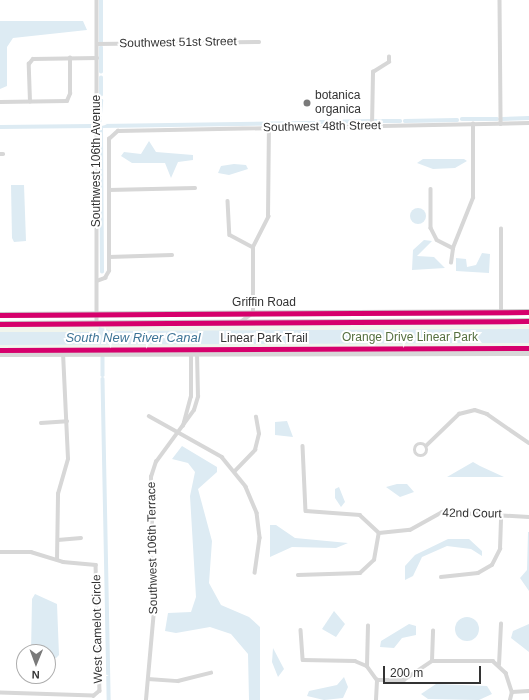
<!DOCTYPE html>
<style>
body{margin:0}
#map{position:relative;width:529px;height:700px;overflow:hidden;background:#fff;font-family:Arial,sans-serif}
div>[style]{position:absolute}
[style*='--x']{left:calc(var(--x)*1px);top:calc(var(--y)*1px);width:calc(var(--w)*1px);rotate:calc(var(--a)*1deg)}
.green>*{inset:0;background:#f1f5ed;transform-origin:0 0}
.water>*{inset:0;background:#ddebf3}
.round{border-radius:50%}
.canal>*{height:3.5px;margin:-1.75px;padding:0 1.75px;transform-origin:1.75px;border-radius:1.75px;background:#ddebf3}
.minor>*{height:3.5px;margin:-1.75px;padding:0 1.75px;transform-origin:1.75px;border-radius:1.75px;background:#d7d7d7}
.minor>.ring{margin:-1.75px;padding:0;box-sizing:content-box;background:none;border:3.5px solid #d7d7d7;border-radius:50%}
.tertiary>*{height:4.5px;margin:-2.25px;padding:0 2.25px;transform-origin:2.25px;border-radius:2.25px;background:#d7d7d7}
.primary>*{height:5.5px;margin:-2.75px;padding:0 2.75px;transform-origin:2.75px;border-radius:2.75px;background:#cacaca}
.cycleway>*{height:5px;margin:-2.5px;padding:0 2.5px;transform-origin:2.5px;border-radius:2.5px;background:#d6006c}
.dots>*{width:11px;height:11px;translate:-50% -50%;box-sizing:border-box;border:2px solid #fff;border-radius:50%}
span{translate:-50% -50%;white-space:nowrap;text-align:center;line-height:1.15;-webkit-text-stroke:4px #fff;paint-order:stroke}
.street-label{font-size:12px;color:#333}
.poi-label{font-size:12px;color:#333}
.left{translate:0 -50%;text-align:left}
.park-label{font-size:12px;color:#56703f}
.water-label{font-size:13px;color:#3f7597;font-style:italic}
.north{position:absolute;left:16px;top:644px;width:40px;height:40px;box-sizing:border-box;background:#fff;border:1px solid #adadad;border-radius:50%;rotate:181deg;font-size:11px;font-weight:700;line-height:16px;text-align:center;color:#333}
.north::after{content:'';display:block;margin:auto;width:14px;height:18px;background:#7a7a7a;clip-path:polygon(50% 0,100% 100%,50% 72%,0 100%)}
.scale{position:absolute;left:383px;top:666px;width:98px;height:18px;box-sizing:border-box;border:2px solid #333;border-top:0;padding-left:5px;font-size:12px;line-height:14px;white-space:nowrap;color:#333;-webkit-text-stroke:3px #fff;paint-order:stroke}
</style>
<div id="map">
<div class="green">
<i style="left:529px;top:325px;width:26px;height:529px;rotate:90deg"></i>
</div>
<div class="water">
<i style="clip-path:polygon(0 21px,83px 21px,87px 30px,13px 38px,7px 47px,7px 86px,0 89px)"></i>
<i style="clip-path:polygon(149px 141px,156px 152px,193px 155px,193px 160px,178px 162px,171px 178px,165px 163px,132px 163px,121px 156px,124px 152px,141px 154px)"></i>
<i style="clip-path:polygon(423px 159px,464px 159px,467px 161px,455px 168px,433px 169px,417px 163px)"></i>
<i style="clip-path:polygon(234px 164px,246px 165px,248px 169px,229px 175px,218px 173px,221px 166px)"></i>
<i style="clip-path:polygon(11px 185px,24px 185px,26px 241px,14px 242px,12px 238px)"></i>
<i class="round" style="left:410px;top:208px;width:16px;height:16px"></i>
<i style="clip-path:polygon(424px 240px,432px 241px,417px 256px,434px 257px,445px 268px,412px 270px,413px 250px)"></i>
<i style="clip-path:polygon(482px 253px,490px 254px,489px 273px,456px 271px,456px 258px,466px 259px,467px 267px,476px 265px)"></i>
<i style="clip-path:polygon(99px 327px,112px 331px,529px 329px,529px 343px,0 345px,0 332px,98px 332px)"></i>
<i style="clip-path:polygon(287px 421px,293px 437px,275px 435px,275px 422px)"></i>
<i style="clip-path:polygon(182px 446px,217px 467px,217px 472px,198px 489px,212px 541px,209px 583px,221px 605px,249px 617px,260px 627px,260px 700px,249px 700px,248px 654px,231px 634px,210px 627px,176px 633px,165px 631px,168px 613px,191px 612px,196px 597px,190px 496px,195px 472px,188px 463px,172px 459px)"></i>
<i style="clip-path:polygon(473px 462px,480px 466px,504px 477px,447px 477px)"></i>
<i style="clip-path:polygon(397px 484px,407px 484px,414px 492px,400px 497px,386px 487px)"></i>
<i style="clip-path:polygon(339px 487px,345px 502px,341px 507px,335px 498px,335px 489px)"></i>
<i style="clip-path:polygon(270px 525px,276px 525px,295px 538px,348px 543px,336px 548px,292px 547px,270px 557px)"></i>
<i style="clip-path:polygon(528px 532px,529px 532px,529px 591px,520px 578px,527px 570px)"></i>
<i style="clip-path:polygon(469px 539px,482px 551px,482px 556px,471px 549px,447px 546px,422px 557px,413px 576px,405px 580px,405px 566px,415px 555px,448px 539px)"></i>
<i style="clip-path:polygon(35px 594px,57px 604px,59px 655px,56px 658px,48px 657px,48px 652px,31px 652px,32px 599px)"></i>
<i style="clip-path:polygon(334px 611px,345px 624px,336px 637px,322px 629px)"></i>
<i class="round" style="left:455px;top:617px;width:24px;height:24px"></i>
<i style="clip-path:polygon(409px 624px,416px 626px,416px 635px,402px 638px,394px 648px,380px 647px,381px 641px)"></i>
<i style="clip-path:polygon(529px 624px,529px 652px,511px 638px,513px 631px)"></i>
<i style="clip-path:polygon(273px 648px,284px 669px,278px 677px,272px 662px)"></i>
<i style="clip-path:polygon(344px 677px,348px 687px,343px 698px,324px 700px,307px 696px,309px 691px,337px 685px)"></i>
<i style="clip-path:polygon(436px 684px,487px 686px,492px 694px,479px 700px,428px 699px,421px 694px)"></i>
</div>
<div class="canal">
<i style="--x:101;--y:42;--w:42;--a:-90"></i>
<i style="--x:101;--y:72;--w:24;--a:-90"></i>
<i style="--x:101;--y:95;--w:17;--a:-90"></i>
<i style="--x:462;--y:119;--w:35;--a:0"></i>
<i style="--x:503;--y:119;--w:26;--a:-2"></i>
<i style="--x:375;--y:121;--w:25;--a:0"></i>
<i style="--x:405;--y:121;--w:52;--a:-1.1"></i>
<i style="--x:320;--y:122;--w:50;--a:-1.1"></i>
<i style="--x:99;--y:126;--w:25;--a:-85"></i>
<i style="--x:0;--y:127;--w:93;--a:-0.6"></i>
<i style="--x:102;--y:272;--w:146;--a:-90.4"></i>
<i style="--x:101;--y:126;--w:213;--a:-0.8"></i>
<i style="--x:103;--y:357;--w:18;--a:90"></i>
<i style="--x:103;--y:379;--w:321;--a:88.9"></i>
</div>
<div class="minor">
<i style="--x:97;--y:0;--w:322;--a:90"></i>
<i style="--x:500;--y:0;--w:124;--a:89.5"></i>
<i style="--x:97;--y:44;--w:162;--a:-0.7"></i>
<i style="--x:0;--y:102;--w:67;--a:-0.9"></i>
<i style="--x:67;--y:101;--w:8;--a:-67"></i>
<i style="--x:70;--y:94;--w:36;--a:-90"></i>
<i style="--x:30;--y:102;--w:38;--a:-92"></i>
<i style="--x:29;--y:64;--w:6;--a:-51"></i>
<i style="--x:33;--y:59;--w:64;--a:-0.9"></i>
<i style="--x:372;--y:126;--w:54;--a:-88.9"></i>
<i style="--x:373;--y:72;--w:19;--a:-32"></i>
<i style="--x:389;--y:62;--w:5;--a:-90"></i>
<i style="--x:0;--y:154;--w:3;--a:0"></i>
<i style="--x:431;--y:189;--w:39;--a:90"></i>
<i style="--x:431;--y:228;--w:13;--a:63"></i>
<i style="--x:437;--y:240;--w:18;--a:27"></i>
<i style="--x:109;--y:190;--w:86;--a:-1.3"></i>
<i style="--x:228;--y:201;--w:34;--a:87"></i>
<i style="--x:230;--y:235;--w:26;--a:28"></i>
<i style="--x:109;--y:257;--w:63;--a:-1.8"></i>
<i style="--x:451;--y:263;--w:15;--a:-82"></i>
<i style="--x:453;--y:248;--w:54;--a:-68.2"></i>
<i style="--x:473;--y:198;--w:74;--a:-90"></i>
<i style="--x:97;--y:281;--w:9;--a:-21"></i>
<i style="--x:105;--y:278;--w:8;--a:-60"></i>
<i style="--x:109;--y:271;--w:132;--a:-90"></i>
<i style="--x:109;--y:139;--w:12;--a:-42"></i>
<i style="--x:118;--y:131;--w:411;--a:-1.1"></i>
<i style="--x:501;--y:312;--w:83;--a:-90"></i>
<i style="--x:242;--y:321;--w:14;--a:-36"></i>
<i style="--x:253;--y:313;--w:66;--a:-90"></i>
<i style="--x:253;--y:247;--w:34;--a:-63"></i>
<i style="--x:268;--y:217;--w:89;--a:-89.4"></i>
<i style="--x:149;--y:416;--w:84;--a:29.3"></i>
<i style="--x:222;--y:457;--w:38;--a:51"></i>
<i style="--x:246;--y:487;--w:28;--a:67"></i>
<i style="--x:257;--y:513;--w:25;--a:83"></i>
<i style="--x:260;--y:538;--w:35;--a:98"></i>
<i style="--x:41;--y:423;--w:26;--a:-4"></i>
<i style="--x:183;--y:426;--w:30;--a:-75"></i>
<i style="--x:191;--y:397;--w:43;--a:-90"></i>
<i class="ring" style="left:415px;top:444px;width:8.5px;height:8.5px"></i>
<i style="--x:303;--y:446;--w:65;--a:87.4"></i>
<i style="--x:306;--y:511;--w:54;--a:4.2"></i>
<i style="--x:360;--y:515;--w:26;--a:43"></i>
<i style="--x:379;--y:533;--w:31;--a:-6"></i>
<i style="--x:410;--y:530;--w:37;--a:-29"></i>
<i style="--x:442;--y:512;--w:87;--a:3.3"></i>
<i style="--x:426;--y:446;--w:46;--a:-44.1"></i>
<i style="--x:459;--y:414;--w:16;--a:-14"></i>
<i style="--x:475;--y:410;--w:13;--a:18"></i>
<i style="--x:487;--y:414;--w:51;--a:34.6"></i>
<i style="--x:235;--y:471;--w:29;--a:-46"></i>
<i style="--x:255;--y:450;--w:16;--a:-76"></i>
<i style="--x:259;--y:434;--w:17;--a:-100"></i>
<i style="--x:58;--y:540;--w:23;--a:-5"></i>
<i style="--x:0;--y:552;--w:31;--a:0"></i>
<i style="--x:31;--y:552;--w:34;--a:17"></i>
<i style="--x:63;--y:562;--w:33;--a:5"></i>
<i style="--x:96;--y:565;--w:126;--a:88.2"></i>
<i style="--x:100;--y:691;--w:8;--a:140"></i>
<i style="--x:94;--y:696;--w:94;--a:-178.2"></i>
<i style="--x:57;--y:560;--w:66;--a:-89.1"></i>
<i style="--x:58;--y:494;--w:36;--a:-74"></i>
<i style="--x:68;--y:459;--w:105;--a:-92.7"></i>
<i style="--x:298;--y:575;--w:62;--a:-1.8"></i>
<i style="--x:360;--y:573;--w:19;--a:-43"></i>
<i style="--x:374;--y:560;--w:27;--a:-80"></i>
<i style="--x:441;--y:577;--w:37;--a:-6"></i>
<i style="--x:478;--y:573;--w:16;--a:-30"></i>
<i style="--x:492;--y:565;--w:18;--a:-63"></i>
<i style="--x:500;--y:549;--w:35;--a:-88"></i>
<i style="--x:301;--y:630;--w:30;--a:86"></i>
<i style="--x:303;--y:660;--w:52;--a:1.1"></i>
<i style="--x:355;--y:661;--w:13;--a:23"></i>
<i style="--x:367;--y:666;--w:17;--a:54"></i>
<i style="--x:377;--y:680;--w:27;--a:0"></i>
<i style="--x:404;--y:680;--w:34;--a:-34"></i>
<i style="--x:432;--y:661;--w:61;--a:0"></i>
<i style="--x:493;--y:661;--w:18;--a:43"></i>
<i style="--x:506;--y:673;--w:20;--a:72"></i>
<i style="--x:432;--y:661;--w:30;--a:-88"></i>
<i style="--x:499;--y:665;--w:41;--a:-87.2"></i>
<i style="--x:367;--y:666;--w:40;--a:-88.6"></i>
<i style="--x:148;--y:679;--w:30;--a:4"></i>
<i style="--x:178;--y:681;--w:34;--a:-14"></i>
<i style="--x:512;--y:692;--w:17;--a:-3"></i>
<i style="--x:146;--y:700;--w:89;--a:-84.9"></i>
<i style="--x:154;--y:611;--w:134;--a:-91.3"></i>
<i style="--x:151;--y:477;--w:16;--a:-72"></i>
<i style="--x:156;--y:462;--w:64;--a:-53.8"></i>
<i style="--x:194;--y:410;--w:14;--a:-73"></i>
<i style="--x:198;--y:397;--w:43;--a:-91.3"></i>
<i style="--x:376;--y:700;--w:20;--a:-87"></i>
<i style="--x:510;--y:700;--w:8;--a:-76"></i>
</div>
<div class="tertiary">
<i style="--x:0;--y:354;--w:529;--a:-0.11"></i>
</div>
<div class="primary">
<i style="--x:0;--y:315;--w:529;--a:-0.32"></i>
<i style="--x:0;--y:324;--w:529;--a:-0.32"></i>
</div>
<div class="cycleway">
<i style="--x:0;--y:315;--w:529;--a:-0.32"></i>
<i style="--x:0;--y:324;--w:529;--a:-0.32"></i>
<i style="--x:0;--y:350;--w:529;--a:-0.22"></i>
</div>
<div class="dots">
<i style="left:307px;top:103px;background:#7a7a7a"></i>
</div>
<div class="street-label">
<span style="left:178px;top:43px;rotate:-1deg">Southwest 51st Street</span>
<span style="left:322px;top:127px;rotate:-1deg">Southwest 48th Street</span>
<span style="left:97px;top:161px;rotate:-90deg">Southwest 106th Avenue</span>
<span style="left:264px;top:303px">Griffin Road</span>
<span style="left:264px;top:339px">Linear Park Trail</span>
<span style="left:472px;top:514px;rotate:1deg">42nd Court</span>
<span style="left:153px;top:548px;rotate:-91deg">Southwest 106th Terrace</span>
<span style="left:98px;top:629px;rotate:-91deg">West Camelot Circle</span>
</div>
<div class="poi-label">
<span class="left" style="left:315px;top:103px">botanica<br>organica</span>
</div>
<div class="park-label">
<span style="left:410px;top:338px">Orange Drive Linear Park</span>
</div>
<div class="water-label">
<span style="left:133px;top:338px">South New River Canal</span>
</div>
<div class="north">N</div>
<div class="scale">200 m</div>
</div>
